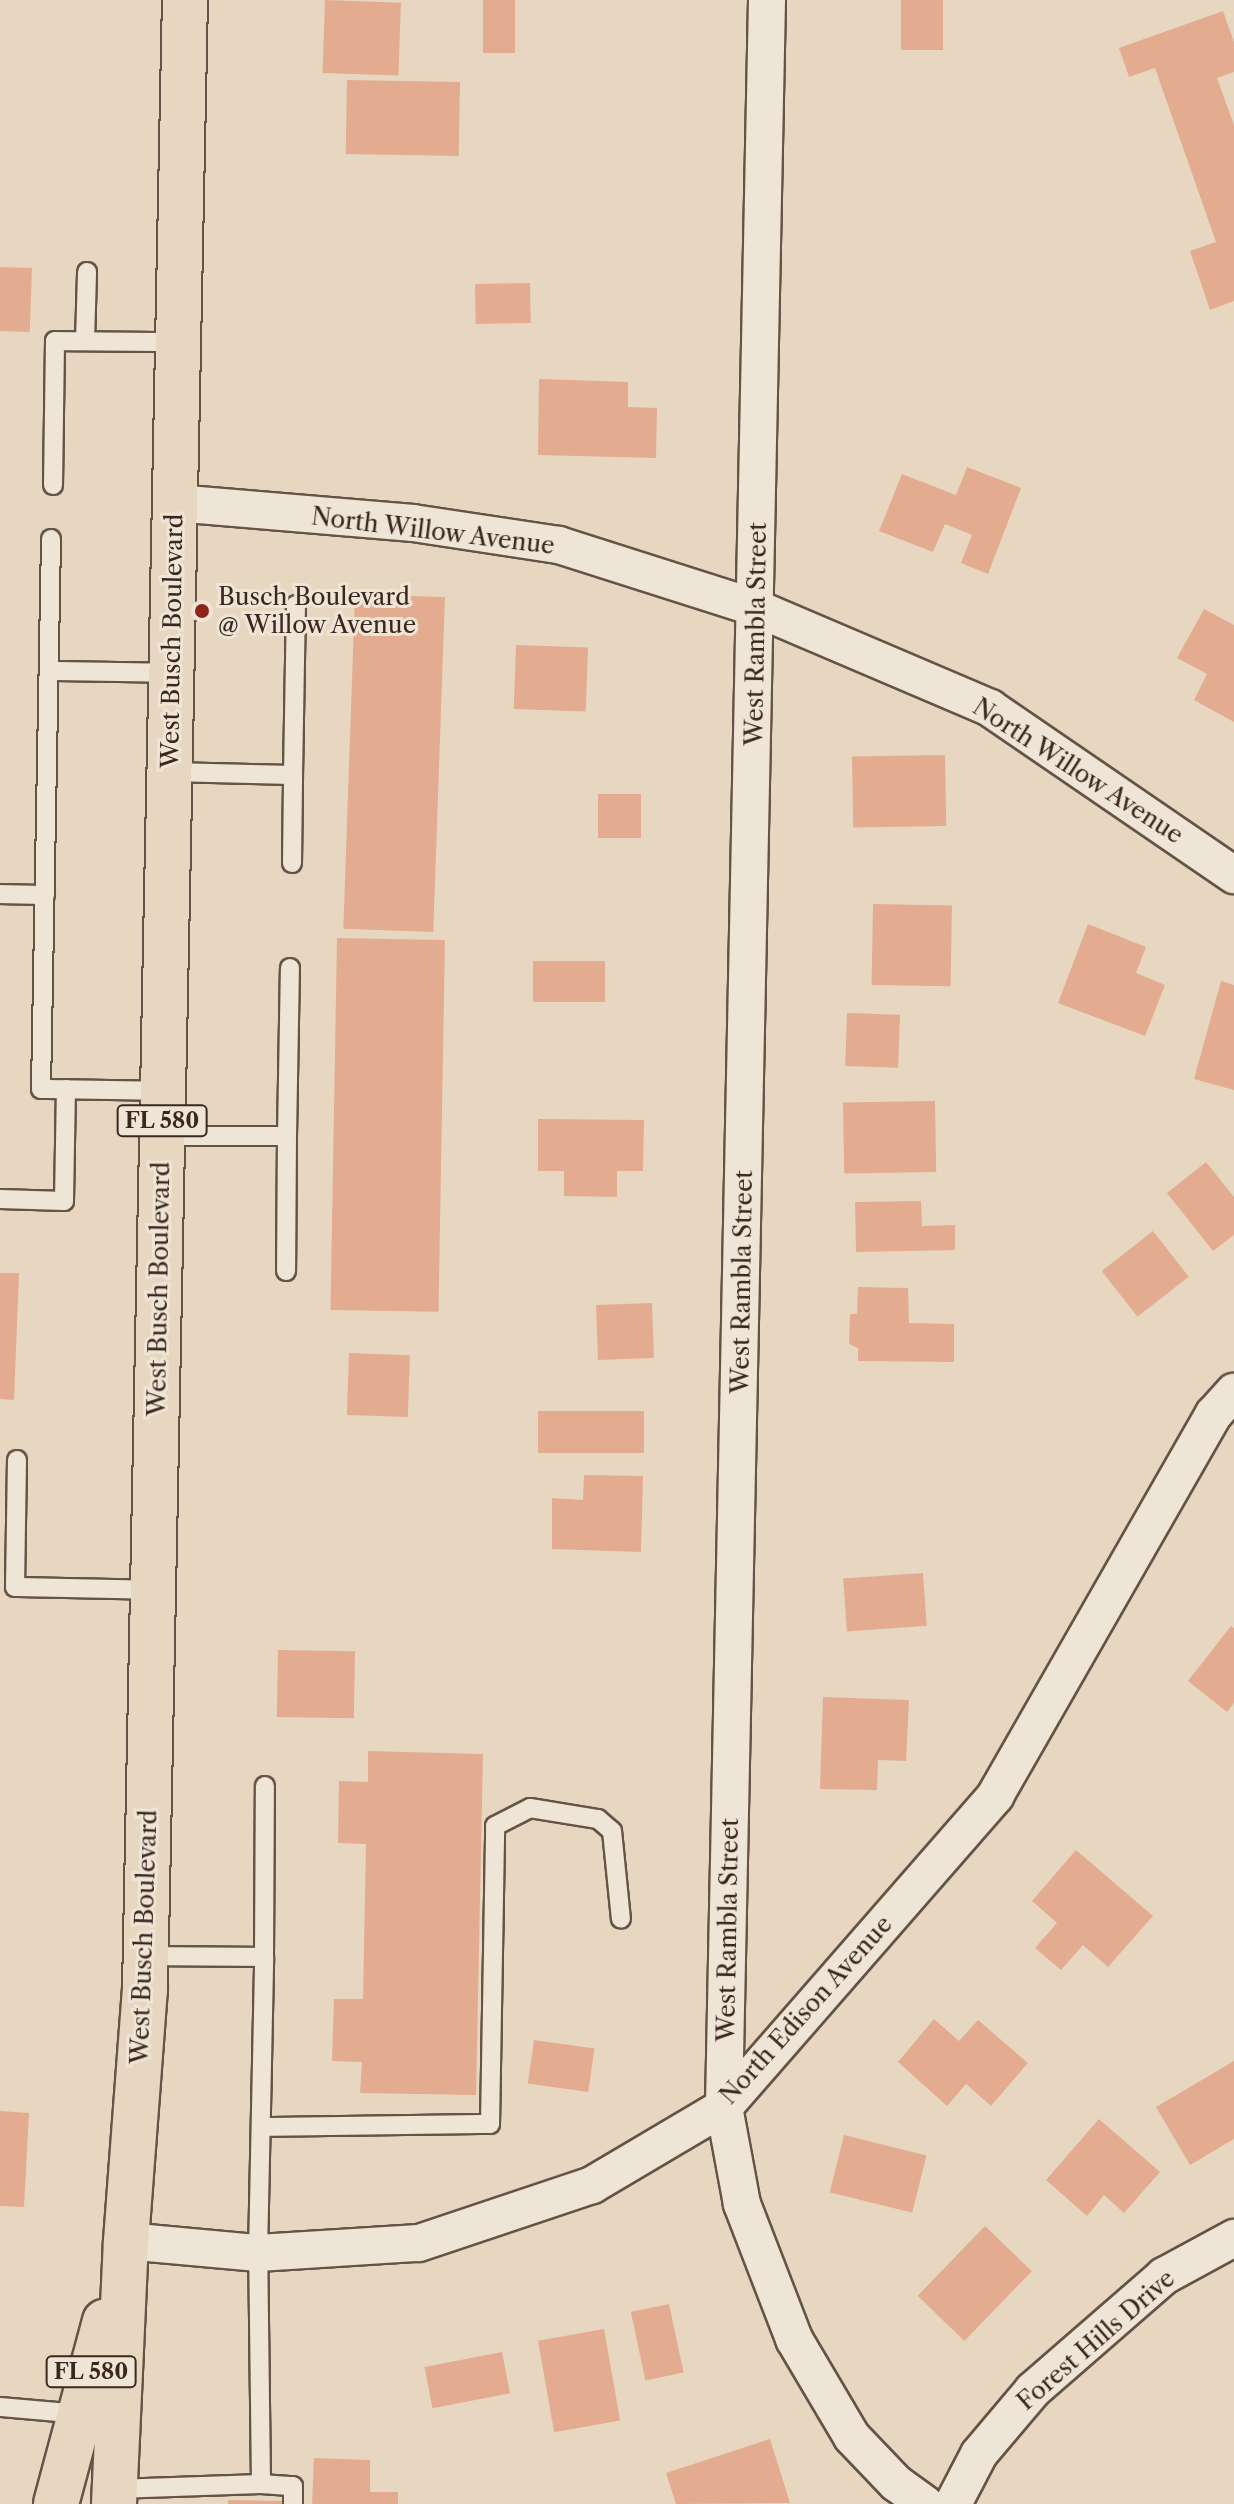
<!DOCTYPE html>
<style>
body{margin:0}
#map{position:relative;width:1234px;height:2504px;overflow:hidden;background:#e7d7c0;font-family:"Libre Caslon Text",serif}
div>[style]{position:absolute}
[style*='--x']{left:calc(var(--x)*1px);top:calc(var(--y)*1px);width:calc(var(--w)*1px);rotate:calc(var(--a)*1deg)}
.building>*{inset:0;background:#e3ac90;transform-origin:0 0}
.roads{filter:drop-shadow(2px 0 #665348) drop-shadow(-2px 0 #665348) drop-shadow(0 2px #665348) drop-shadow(0 -2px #665348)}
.service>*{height:18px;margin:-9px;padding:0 9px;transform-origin:9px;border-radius:9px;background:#efe5d6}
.minor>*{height:36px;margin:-18px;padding:0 18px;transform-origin:18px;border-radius:18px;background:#efe5d6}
.primary>*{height:44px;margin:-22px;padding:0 22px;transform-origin:22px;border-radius:22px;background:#e7d7c0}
.dots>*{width:22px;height:22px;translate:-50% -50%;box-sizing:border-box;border:4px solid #efe5d6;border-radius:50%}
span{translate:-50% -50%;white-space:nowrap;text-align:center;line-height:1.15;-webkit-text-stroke:6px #efe5d6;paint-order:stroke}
.shield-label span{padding:2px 6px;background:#efe5d6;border:2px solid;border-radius:6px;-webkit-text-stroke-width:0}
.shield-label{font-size:22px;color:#3b2720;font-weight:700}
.street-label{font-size:24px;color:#3b2720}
.poi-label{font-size:24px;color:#3b2720}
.left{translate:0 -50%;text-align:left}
</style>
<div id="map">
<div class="building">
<i style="left:325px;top:0;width:76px;height:73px;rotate:2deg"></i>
<i style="left:483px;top:0;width:32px;height:53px"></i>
<i style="left:901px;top:0;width:42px;height:50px"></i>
<i style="clip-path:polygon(1223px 11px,1234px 42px,1234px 72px,1217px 78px,1234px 125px,1234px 301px,1210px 310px,1190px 251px,1216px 242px,1155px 68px,1129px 77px,1119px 48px)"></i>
<i style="left:347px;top:80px;width:113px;height:74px;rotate:1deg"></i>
<i style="left:0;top:267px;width:32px;height:64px;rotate:2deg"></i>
<i style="left:530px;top:283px;width:40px;height:55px;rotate:89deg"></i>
<i style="clip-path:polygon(539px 379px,628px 382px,628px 407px,657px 408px,656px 458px,538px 455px)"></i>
<i style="clip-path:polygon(967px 467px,1021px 488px,988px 574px,961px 563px,972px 535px,945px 524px,933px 552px,879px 531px,902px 474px,956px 495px)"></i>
<i style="left:355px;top:594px;width:90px;height:335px;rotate:2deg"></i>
<i style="clip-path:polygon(1204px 609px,1234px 625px,1234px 722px,1194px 700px,1207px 674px,1177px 658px)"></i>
<i style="left:516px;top:645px;width:72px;height:64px;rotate:2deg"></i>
<i style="left:945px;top:755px;width:71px;height:93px;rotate:89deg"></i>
<i style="left:641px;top:794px;width:44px;height:43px;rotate:90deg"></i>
<i style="left:873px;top:904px;width:79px;height:81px;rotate:1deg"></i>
<i style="clip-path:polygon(1088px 924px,1146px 947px,1136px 973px,1165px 985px,1145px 1036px,1058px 1003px)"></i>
<i style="left:337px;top:938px;width:108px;height:372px;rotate:1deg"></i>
<i style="left:605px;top:961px;width:41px;height:72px;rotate:90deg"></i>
<i style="clip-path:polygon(1221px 981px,1234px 985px,1234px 1090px,1194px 1079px)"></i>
<i style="left:847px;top:1013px;width:53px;height:53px;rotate:2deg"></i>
<i style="left:935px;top:1101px;width:71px;height:92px;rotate:89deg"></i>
<i style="clip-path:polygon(538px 1119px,644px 1120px,643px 1171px,617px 1171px,617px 1197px,564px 1196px,564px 1171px,538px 1171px)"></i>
<i style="clip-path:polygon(1206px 1162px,1234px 1197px,1234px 1235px,1213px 1251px,1167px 1193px)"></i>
<i style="clip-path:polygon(921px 1201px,922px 1226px,955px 1225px,955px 1250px,856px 1252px,855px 1202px)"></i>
<i style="left:1153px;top:1231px;width:58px;height:65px;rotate:52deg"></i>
<i style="clip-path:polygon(0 1273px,19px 1273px,14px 1400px,0 1399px)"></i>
<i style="clip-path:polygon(858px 1287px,908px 1288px,909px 1323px,954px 1324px,954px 1362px,858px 1361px,858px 1348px,849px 1344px,850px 1314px,857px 1314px)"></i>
<i style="left:652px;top:1303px;width:55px;height:56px;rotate:88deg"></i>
<i style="left:349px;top:1353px;width:61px;height:62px;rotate:2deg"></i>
<i style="left:644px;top:1411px;width:42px;height:106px;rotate:90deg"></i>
<i style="clip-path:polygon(584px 1475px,643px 1476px,641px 1552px,552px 1549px,552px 1498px,583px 1500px)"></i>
<i style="left:923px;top:1573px;width:53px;height:80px;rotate:86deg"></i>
<i style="clip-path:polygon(1231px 1626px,1234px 1628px,1234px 1703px,1227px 1712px,1188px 1681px)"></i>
<i style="left:278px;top:1650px;width:77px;height:67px;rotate:1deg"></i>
<i style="clip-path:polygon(823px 1697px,909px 1700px,906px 1761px,878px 1760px,877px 1790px,820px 1789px)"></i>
<i style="clip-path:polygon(368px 1751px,483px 1754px,476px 2095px,360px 2093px,362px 2062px,332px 2061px,334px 1999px,363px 1999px,366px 1844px,338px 1843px,339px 1781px,368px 1782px)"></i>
<i style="clip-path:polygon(1076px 1850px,1153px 1916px,1108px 1967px,1083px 1945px,1061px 1970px,1035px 1948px,1057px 1923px,1032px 1901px)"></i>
<i style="clip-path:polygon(934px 2019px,959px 2041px,978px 2020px,1028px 2063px,991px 2106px,966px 2084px,947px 2106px,898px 2062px)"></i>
<i style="left:534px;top:2040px;width:61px;height:44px;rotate:8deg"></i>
<i style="clip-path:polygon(1234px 2061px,1234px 2139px,1190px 2165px,1156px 2107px)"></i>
<i style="clip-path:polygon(0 2111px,29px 2113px,24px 2207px,0 2206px)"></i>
<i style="clip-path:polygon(1099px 2119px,1160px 2172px,1124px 2213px,1104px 2195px,1087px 2216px,1046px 2180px)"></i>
<i style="left:844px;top:2135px;width:85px;height:59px;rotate:14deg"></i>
<i style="left:985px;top:2226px;width:65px;height:97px;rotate:44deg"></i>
<i style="left:669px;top:2304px;width:70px;height:39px;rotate:78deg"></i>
<i style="left:604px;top:2329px;width:93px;height:67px;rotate:80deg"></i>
<i style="left:502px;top:2352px;width:42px;height:79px;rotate:79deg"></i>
<i style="clip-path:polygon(770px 2439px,790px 2503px,676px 2504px,666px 2473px)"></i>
<i style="clip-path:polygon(314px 2458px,370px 2460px,370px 2492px,398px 2492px,398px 2504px,312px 2504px)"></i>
<i style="clip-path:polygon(228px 2500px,283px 2501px,283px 2504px,228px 2504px)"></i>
</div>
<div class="roads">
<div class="service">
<i style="--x:85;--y:341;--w:69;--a:-88.3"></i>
<i style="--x:53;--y:485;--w:144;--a:-89.2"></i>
<i style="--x:55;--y:341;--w:123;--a:0.5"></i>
<i style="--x:51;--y:539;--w:550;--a:91.04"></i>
<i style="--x:41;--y:1089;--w:122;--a:0.9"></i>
<i style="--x:49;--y:671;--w:123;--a:0.9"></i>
<i style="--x:169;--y:772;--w:124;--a:1.4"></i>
<i style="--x:293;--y:775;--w:170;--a:-89"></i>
<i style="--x:292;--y:863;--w:88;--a:-89.3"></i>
<i style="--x:0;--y:894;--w:45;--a:1.3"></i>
<i style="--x:162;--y:1136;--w:125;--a:0"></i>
<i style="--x:287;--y:1136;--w:135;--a:90.4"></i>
<i style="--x:287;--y:1136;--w:168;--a:-89"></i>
<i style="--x:0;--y:1199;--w:64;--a:1.8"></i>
<i style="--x:64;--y:1201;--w:112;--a:-89"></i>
<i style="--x:17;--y:1460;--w:127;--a:90.9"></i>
<i style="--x:15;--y:1587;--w:138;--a:1.2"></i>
<i style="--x:264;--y:1957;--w:171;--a:-89.7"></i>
<i style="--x:263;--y:2127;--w:227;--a:-0.8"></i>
<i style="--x:490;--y:2124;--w:298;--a:-89"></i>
<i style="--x:495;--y:1826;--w:39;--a:-27"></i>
<i style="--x:530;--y:1808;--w:69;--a:9.2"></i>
<i style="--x:598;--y:1819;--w:18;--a:41"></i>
<i style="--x:612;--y:1831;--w:88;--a:84.2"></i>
<i style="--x:0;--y:2407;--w:80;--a:5"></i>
<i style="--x:261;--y:2484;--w:32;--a:4"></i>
<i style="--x:293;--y:2486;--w:18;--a:90"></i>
<i style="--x:115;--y:2489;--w:146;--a:-2"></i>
<i style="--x:261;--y:2484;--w:231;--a:-90.7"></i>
<i style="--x:258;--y:2253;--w:296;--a:-88.8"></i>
<i style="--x:264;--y:1957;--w:118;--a:-179.5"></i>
</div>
<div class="minor">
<i style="--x:767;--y:0;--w:2107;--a:91.17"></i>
<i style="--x:724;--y:2107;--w:99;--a:79.5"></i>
<i style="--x:742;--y:2204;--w:145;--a:68.9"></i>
<i style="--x:794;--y:2339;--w:114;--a:59.4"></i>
<i style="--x:852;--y:2437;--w:64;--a:46.3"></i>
<i style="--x:896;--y:2483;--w:36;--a:36"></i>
<i style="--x:175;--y:503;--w:239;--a:4.8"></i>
<i style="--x:413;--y:523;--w:148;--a:8.6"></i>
<i style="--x:559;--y:545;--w:207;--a:17.7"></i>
<i style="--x:756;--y:608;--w:254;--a:23.1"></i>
<i style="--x:990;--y:708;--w:296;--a:34.4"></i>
<i style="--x:126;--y:2241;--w:133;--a:5.2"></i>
<i style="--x:258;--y:2253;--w:161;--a:-3.6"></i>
<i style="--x:419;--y:2243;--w:182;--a:-18.5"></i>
<i style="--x:592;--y:2185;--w:153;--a:-30.6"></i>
<i style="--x:724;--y:2107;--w:413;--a:-48.9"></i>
<i style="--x:995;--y:1796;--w:440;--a:-60.2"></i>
<i style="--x:1214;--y:1414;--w:30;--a:-48"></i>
<i style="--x:953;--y:2504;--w:56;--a:-62.5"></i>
<i style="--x:979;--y:2454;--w:84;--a:-49.8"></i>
<i style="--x:1033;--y:2390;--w:174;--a:-41"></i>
<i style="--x:1164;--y:2276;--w:80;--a:-28.5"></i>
</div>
<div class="primary">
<i style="--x:56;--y:2504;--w:189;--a:-75"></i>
<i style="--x:114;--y:2504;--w:263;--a:-87.4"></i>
<i style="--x:126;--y:2241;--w:252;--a:-85.7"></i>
<i style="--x:145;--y:1990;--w:1990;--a:-88.85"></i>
</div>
</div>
<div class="dots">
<i style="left:202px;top:611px;background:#8f2418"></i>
</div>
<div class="shield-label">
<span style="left:162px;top:1121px">FL 580</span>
<span style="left:91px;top:2372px">FL 580</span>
</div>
<div class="street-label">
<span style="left:433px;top:531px;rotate:7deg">North Willow Avenue</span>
<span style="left:756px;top:634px;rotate:-89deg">West Rambla Street</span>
<span style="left:172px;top:641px;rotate:-89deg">West Busch Boulevard</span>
<span style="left:1078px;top:771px;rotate:33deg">North Willow Avenue</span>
<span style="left:742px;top:1282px;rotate:-89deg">West Rambla Street</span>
<span style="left:159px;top:1289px;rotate:-89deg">West Busch Boulevard</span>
<span style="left:728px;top:1930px;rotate:-89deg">West Rambla Street</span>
<span style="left:144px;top:1937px;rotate:-88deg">West Busch Boulevard</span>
<span style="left:806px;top:2010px;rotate:-48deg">North Edison Avenue</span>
<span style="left:1096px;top:2340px;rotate:-41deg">Forest Hills Drive</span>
</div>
<div class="poi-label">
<span class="left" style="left:218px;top:611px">Busch Boulevard<br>@ Willow Avenue</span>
</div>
</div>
